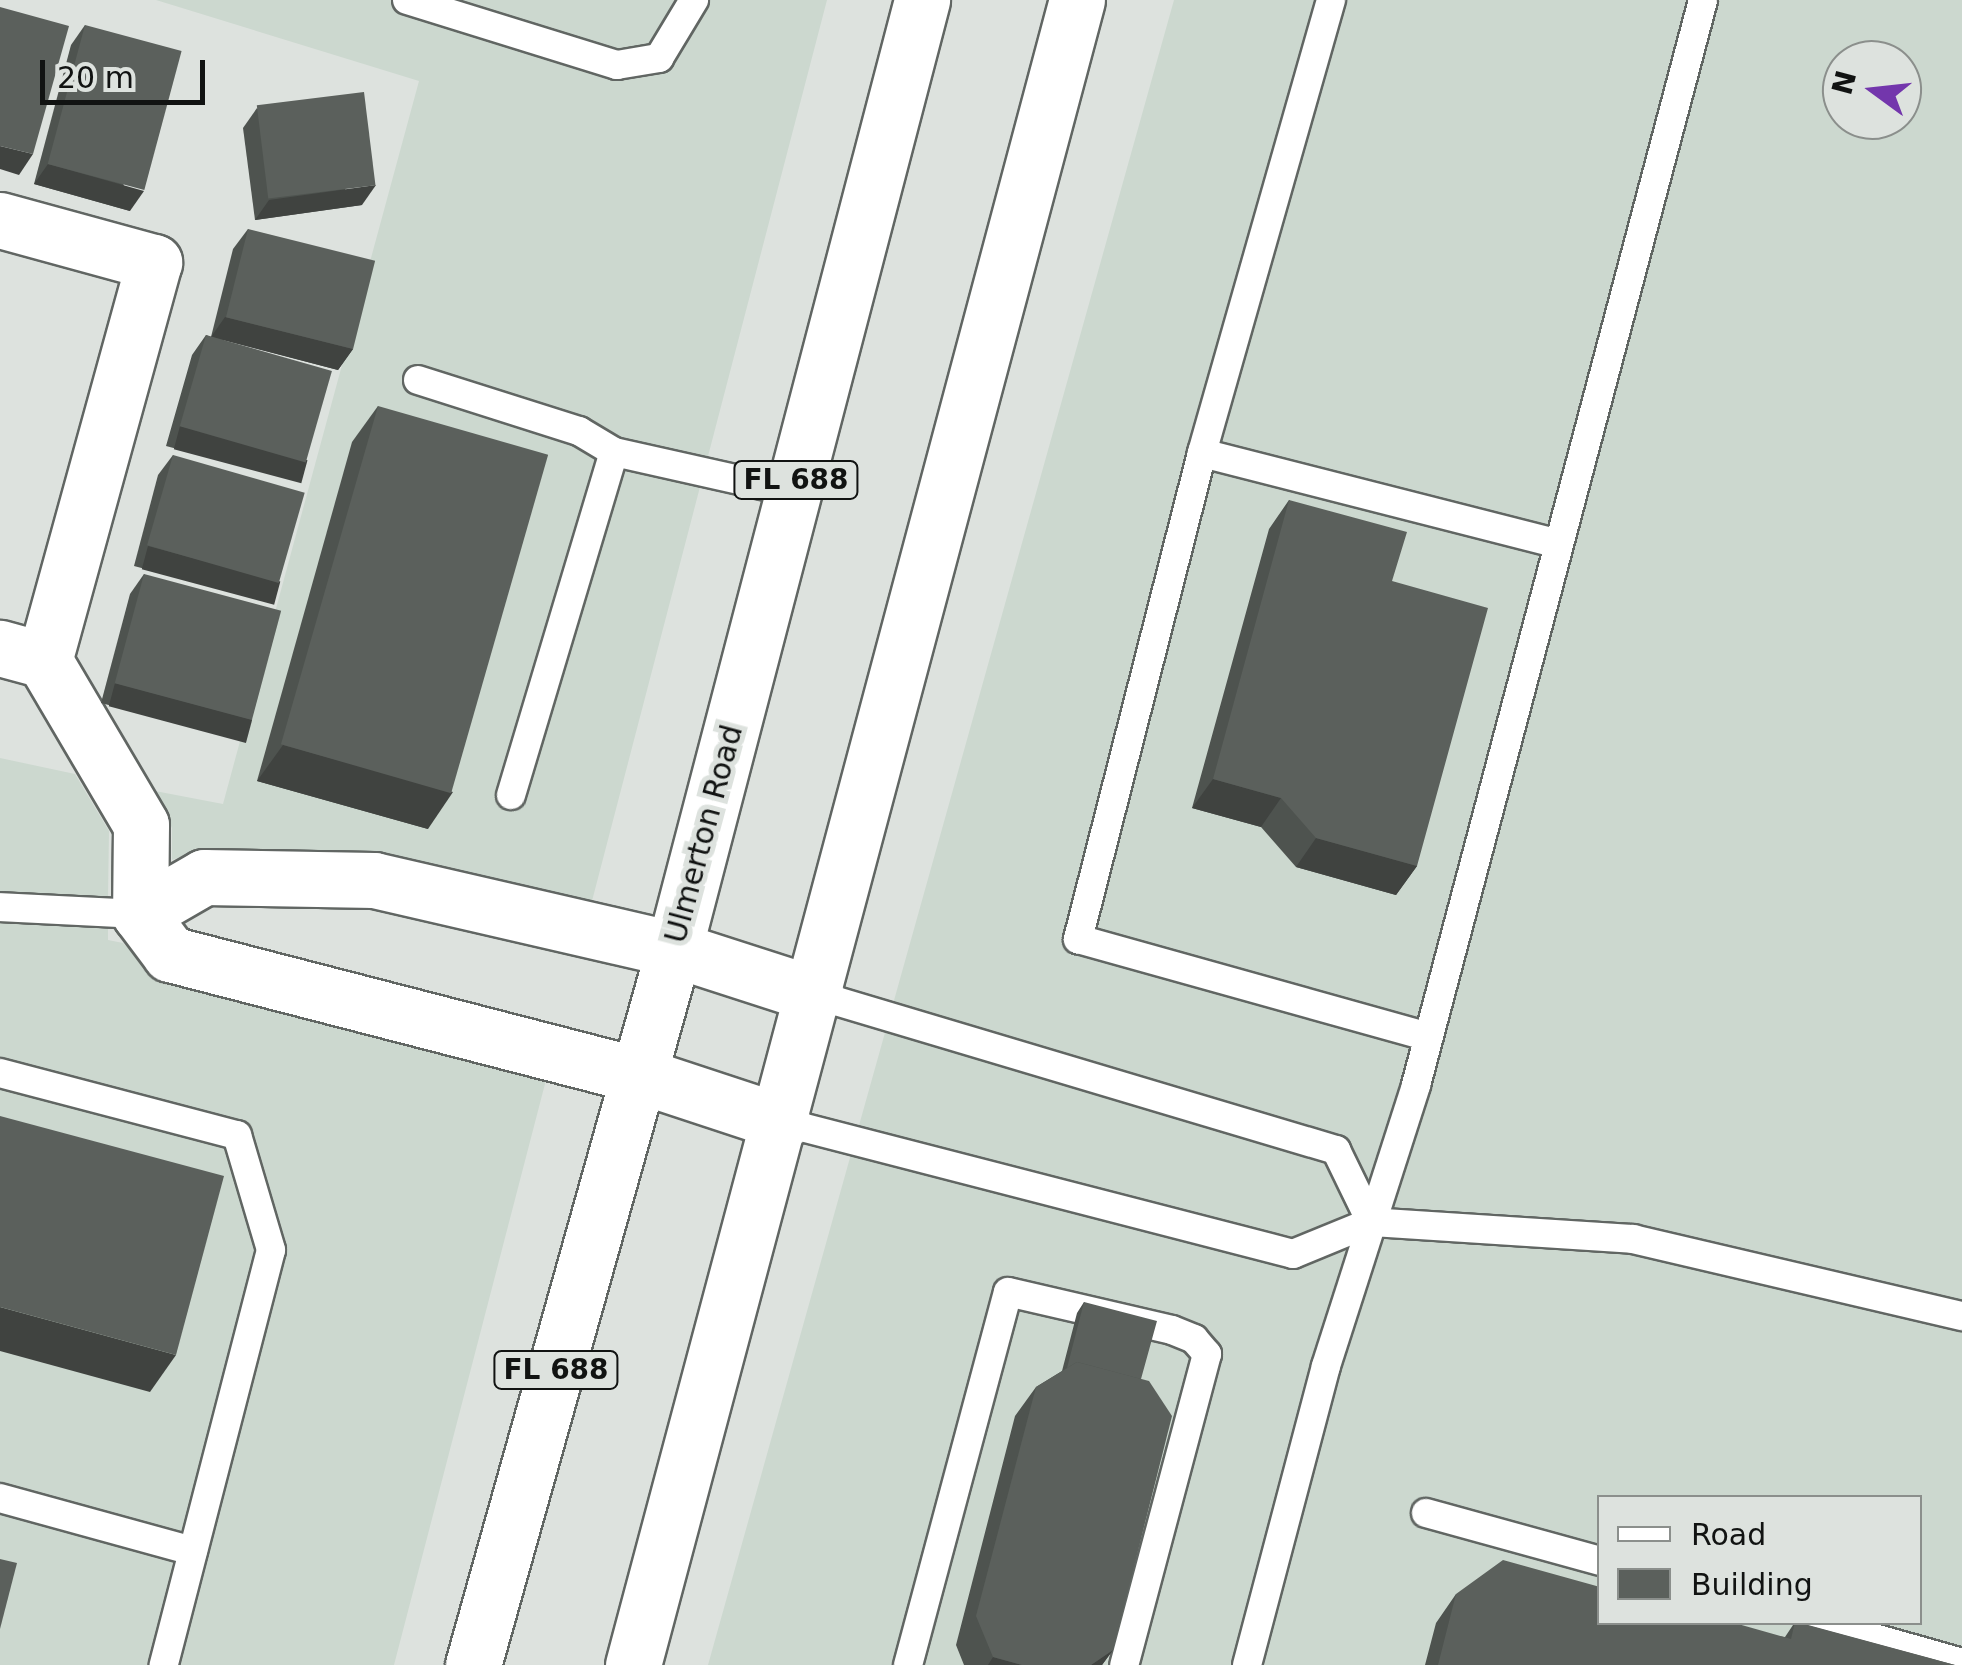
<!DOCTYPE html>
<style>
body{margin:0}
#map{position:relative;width:1962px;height:1665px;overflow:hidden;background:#dde2de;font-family:"DejaVu Sans",sans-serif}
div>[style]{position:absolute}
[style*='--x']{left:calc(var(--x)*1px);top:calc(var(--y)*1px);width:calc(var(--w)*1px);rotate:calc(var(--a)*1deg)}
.built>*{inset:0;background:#ccd8cf}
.roads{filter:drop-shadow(2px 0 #616663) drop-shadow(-2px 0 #616663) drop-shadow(0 2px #616663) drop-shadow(0 -2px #616663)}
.service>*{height:28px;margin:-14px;padding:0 14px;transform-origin:14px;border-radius:14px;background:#fff}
.minor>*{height:55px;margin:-27.5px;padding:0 27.5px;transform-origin:27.5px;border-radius:27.5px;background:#fff}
.primary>*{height:55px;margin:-27.5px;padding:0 27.5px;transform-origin:27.5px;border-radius:27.5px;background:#fff}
.wall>*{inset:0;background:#4e534f}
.shaded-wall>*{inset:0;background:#404340;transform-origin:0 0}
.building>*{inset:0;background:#5b605c;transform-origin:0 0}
span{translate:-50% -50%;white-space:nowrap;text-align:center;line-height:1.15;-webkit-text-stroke:10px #dde2de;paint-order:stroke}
.shield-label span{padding:2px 8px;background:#dde2de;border:2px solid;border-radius:8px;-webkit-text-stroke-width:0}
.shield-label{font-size:28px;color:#111312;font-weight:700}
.street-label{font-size:30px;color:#111312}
.legend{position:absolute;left:1597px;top:1495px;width:325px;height:130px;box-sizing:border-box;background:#dde2de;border:2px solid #8b8f8c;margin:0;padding:12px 18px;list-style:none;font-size:30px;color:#111312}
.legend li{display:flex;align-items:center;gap:20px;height:50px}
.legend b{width:50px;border:2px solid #8b8f8c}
.north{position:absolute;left:1822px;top:40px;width:100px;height:100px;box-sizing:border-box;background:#dde2de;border:2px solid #8b8f8c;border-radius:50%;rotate:285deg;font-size:28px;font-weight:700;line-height:40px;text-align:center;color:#111312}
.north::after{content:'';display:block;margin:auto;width:35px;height:45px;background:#7336ac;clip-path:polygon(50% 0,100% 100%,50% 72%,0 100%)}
.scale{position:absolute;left:40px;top:60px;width:165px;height:45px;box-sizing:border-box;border:5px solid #111312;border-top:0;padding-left:12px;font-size:30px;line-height:35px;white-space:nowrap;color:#111312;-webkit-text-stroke:8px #dde2de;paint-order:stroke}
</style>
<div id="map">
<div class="built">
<i style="clip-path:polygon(156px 0,827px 0,592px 901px,373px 852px,203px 848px,172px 860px,172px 828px,155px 791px,223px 804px,419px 81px)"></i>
<i style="clip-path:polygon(evenodd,1174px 0,1962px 0,1962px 1665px,708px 1665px,1174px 0,1842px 60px,1902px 60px,1902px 120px,1842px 120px,1842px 60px,1174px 0,1600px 1498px,1920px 1498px,1920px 1622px,1600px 1622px,1600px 1498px)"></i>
<i style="clip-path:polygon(0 758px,75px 774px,109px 831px,108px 898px,96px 906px,108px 922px,108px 940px,123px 943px,162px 982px,546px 1080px,394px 1665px,0 1665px)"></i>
</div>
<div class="roads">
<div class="service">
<i style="--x:407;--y:0;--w:220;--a:17.2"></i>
<i style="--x:617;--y:65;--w:43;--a:-9.5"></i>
<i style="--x:659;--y:58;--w:68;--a:-58.9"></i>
<i style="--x:1331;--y:0;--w:471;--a:105.9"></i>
<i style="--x:1202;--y:453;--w:502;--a:104.31"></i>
<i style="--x:1078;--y:939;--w:364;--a:15.6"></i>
<i style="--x:418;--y:380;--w:169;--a:17.6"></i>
<i style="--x:579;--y:431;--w:41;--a:31"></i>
<i style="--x:614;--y:452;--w:183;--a:12.6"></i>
<i style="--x:1202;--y:453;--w:368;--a:14.3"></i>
<i style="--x:511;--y:795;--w:358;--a:-73.3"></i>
<i style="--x:0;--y:907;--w:140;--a:2.9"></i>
<i style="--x:816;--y:995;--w:543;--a:16.6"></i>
<i style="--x:1336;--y:1150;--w:80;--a:64.1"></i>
<i style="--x:0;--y:1073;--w:245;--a:14.7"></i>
<i style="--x:237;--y:1135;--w:120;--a:73.5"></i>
<i style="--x:271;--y:1250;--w:429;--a:104.5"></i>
<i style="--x:782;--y:1122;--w:528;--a:14.48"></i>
<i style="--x:1293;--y:1254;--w:84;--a:-22.3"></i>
<i style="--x:1371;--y:1222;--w:263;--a:3.7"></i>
<i style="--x:1633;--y:1239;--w:338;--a:13.2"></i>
<i style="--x:0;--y:1498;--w:200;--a:15.4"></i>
<i style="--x:1426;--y:1513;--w:180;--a:15.4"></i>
<i style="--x:1818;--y:1622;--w:150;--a:15.9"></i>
<i style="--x:908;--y:1665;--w:386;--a:-75"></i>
<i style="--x:1008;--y:1292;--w:168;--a:13"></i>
<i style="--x:1172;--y:1330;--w:24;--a:22"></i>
<i style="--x:1194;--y:1339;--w:20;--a:49"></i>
<i style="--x:1207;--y:1354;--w:322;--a:104.9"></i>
<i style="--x:1247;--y:1665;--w:309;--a:-75.2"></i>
<i style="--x:1326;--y:1366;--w:295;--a:-72.2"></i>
<i style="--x:1416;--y:1085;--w:1122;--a:-75.18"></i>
</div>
<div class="minor">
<i style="--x:0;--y:220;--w:160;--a:15.3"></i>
<i style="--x:154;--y:262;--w:413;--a:105.4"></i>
<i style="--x:44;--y:660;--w:46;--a:-164.7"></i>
<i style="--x:44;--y:660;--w:191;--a:59.5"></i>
<i style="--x:141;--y:825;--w:89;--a:90.6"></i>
<i style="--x:140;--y:914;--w:50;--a:53.1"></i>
<i style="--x:170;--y:954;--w:484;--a:14.5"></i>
<i style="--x:639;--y:1075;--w:151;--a:18.2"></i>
<i style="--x:140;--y:914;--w:74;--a:-30"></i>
<i style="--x:204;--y:877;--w:170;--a:1"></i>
<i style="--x:374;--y:880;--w:308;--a:13"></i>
<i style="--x:674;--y:949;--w:149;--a:17.9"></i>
</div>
<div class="primary">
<i style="--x:473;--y:1665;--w:744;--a:-74.32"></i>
<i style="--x:674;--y:949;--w:981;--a:-75.35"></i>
<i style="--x:633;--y:1665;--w:1723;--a:-75.07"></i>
</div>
</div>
<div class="wall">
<i style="clip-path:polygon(85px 25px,130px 211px,34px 184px,71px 45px)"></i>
<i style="clip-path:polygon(257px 108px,362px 205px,255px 220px,243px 128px)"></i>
<i style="clip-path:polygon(248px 229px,353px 349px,338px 370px,224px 340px,294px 480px,166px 446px,192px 355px,206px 335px,211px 337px,233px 249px)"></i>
<i style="clip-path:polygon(378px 406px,428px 829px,257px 781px,352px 442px)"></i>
<i style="clip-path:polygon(173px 455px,266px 601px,134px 566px,158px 475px)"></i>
<i style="clip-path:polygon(1289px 500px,1392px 581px,1417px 866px,1396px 895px,1296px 867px,1261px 827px,1192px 808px,1269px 529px)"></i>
<i style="clip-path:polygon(144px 574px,252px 719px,238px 739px,101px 703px,130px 594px)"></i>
<i style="clip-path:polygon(1084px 1302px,1141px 1379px,1113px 1650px,1102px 1665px,964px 1665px,956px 1645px,1015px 1416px,1036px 1387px,1062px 1371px,1077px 1313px)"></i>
<i style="clip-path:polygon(1456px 1594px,1785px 1637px,1795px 1622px,1955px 1665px,1425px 1665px,1436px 1623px)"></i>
</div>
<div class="shaded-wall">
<i style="clip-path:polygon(0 146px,33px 154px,19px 175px,0 169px)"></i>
<i style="clip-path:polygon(48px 164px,144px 191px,130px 211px,34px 184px)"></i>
<i style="clip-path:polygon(376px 185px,362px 205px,255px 220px,269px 200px)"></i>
<i style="clip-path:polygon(225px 317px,353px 349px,338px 370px,211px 337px)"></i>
<i style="left:180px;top:426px;width:132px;height:24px;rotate:15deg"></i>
<i style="left:148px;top:546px;width:137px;height:24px;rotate:15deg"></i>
<i style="left:115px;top:683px;width:142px;height:24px;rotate:15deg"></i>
<i style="clip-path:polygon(283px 745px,453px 792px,428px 829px,257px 781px)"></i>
<i style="clip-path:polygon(1213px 779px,1281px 798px,1261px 827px,1192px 808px)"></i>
<i style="clip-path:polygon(1316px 838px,1417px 866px,1396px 895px,1296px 867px)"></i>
<i style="clip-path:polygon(0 1307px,176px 1355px,150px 1392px,0 1351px)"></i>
<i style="clip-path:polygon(1113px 1650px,1102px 1665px,1091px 1665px)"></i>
<i style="clip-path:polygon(993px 1657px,1022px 1665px,988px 1665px)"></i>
</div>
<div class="building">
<i style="clip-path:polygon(0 7px,69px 26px,33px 154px,0 146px)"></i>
<i style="left:85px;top:25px;width:100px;height:144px;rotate:15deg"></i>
<i style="left:364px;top:92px;width:94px;height:108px;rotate:83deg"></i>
<i style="left:248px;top:229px;width:131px;height:91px;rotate:14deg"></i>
<i style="left:206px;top:335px;width:131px;height:95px;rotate:16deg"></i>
<i style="left:378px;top:406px;width:177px;height:352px;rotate:16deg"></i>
<i style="left:173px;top:455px;width:137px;height:94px;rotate:16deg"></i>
<i style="clip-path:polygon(1289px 500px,1407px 532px,1392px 581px,1488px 608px,1417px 866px,1316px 838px,1281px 798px,1213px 779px)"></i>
<i style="left:144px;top:574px;width:142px;height:113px;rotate:15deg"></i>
<i style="clip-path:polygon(0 1116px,224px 1176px,176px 1355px,0 1307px)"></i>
<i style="clip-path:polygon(1084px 1302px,1157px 1321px,1141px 1379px,1077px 1362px,1067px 1368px)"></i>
<i style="clip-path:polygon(1077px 1362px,1149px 1381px,1172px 1416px,1113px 1650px,1091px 1665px,1022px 1665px,993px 1657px,976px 1616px,1036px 1387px)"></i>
<i style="clip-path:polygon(0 1559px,17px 1563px,0 1629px)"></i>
<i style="clip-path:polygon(1503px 1560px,1600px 1587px,1600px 1622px,1731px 1622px,1791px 1639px,1795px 1622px,1797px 1622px,1955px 1665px,1438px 1665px,1456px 1594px)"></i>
</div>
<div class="shield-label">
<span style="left:796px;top:480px">FL 688</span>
<span style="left:556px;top:1370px">FL 688</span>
</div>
<div class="street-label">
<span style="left:704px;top:834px;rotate:-75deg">Ulmerton Road</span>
</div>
<ul class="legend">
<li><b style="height:12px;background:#fff"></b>Road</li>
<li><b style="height:28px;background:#5b605c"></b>Building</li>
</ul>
<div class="north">N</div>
<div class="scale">20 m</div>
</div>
